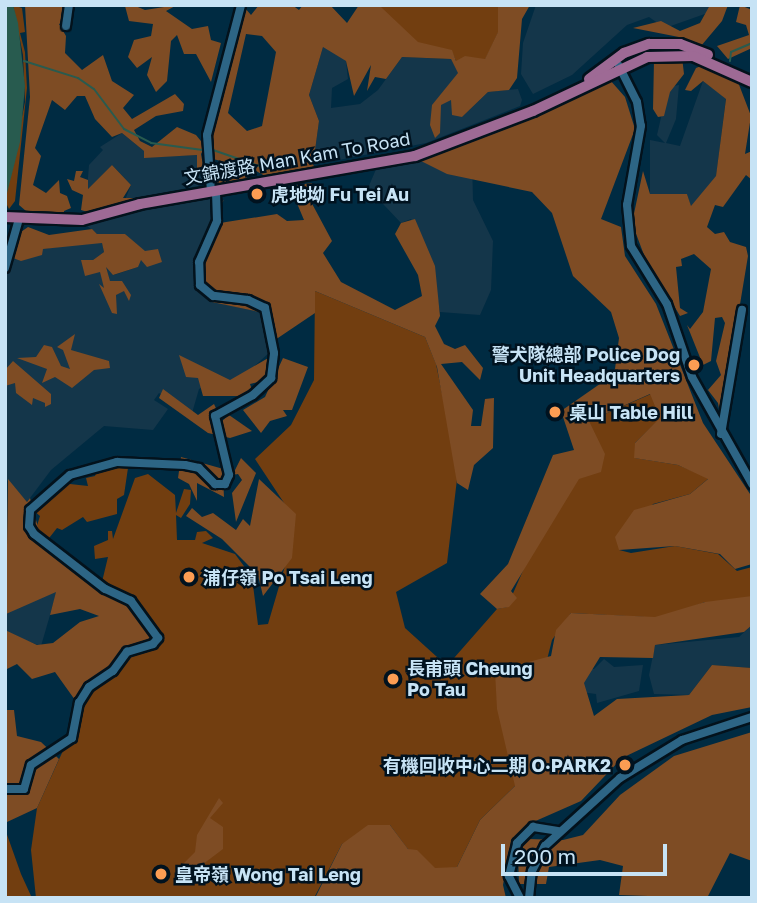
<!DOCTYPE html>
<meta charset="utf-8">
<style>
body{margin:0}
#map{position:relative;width:757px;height:903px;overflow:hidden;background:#002b42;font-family:"Golos Text","Noto Sans SC",sans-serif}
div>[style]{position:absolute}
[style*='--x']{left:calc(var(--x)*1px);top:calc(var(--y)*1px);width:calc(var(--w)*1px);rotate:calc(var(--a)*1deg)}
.built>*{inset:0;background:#14364a}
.green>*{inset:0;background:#723e10}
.forest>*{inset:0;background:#7e4c24}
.water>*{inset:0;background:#285b4f}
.stream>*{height:2px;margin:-1px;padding:0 1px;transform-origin:1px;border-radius:1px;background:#285b4f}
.roads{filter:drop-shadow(2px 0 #03121c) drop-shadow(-2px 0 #03121c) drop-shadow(0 2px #03121c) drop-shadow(0 -2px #03121c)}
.minor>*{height:8px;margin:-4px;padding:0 4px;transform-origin:4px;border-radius:4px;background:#2d6585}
.major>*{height:10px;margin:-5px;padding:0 5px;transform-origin:5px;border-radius:5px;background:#9e6a95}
.dots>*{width:19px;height:19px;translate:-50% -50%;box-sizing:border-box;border:4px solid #00121f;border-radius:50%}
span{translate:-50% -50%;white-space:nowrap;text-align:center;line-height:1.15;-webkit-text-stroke:5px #00121f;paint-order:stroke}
.street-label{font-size:18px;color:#c7e3f5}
.poi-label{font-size:18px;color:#c7e3f5;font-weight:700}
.left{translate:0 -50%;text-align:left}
.right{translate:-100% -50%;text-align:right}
.frame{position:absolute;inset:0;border:7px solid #c7e3f5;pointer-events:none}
.scale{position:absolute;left:501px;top:844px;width:166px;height:32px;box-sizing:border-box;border:4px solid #c7e3f5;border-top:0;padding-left:9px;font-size:21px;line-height:24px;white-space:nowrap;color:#c7e3f5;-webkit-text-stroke:5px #00121f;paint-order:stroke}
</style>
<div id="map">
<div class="built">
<i style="clip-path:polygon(536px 5px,716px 5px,716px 10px,665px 28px,649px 17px,627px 25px,572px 75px,533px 94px,521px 74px,523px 43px)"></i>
<i style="clip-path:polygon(327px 33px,346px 61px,348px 79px,332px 88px,331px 108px,360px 104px,378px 90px,402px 57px,451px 59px,459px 74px,462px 117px,488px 92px,518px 89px,522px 100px,520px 106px,426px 143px,313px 165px,319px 121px,309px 95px)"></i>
<i style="clip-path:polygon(703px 81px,726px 98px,716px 177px,691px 207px,687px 194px,650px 194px,650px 140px,665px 143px,657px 135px,668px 87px,679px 85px,676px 119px,666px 143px,680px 146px)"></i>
<i style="clip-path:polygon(122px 133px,144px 151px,144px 157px,197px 155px,197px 170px,204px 171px,205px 177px,198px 186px,125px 200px,131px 185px,112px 165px,87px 190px,89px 165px,103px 150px,100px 147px)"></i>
<i style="clip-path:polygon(443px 154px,472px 161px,473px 200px,493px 241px,491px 290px,480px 315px,440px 312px,431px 263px,411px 219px,401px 223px,368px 188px,377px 167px)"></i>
<i style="clip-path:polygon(210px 199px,211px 224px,196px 259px,196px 287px,210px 301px,264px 313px,271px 351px,227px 391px,209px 383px,199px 389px,192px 413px,159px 393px,154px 400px,168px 409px,153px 430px,104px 426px,51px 470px,27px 502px,8px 480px,5px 485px,5px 263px,42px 249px,102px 241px,104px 252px,93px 260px,111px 268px,114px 275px,138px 267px,133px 245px,125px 234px,97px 234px,86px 225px,148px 208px)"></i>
<i style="clip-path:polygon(57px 591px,41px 646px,5px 633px,5px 613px)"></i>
<i style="clip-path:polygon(752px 625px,752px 668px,712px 665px,689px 695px,654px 694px,649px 675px,655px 645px,739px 637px)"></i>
<i style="clip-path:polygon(604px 659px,614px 667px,643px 665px,639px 691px,597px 703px,596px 694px,581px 692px,583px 669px,594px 669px)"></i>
</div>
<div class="green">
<i style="clip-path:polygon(13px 5px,22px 8px,25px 32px,20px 33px,25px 52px,27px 88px,15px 201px,9px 209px,5px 201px,25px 102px,23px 55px)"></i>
<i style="clip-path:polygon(364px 5px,498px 5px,498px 33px,485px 60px,457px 63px,452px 52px,416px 44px)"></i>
<i style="clip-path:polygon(315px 291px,425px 337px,436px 364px,458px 471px,447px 563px,396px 592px,405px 628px,447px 666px,497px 609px,507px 607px,589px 421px,651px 394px,661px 418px,635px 443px,635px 458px,678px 465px,709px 478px,690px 494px,653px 504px,619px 550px,631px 553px,675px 546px,718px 554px,737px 571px,752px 567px,752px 597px,727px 605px,705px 602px,663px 618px,571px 613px,552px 640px,515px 786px,480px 820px,457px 867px,437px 871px,407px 848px,390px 825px,342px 844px,314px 898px,36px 898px,31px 850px,37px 808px,66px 744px,79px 703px,97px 681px,101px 586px,108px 557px,95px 559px,94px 546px,108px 540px,108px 531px,112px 531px,113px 539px,135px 478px,148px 474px,175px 495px,176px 513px,184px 489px,191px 490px,190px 504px,181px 518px,176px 515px,177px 540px,195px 540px,197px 532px,206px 531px,213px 538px,202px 543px,235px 554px,252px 577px,258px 625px,268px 624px,285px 566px,290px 512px,255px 459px,291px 425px,314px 380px)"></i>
<i style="clip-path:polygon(98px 467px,128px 468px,124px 495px,117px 499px,117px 514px,87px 522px,83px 517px,62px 530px,57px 528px,46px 542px,35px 532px,40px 516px,33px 510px,61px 483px,88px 486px,86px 478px,95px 476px)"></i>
<i style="clip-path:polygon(5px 829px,21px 874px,32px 898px,5px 898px)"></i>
</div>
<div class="forest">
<i style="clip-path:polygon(25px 5px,72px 5px,72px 17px,59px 24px,66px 36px,65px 53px,82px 70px,103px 55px,112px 81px,134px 95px,123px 108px,132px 119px,175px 94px,184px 104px,183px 111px,156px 116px,134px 130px,140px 141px,152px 147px,177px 127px,196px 135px,205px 146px,201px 154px,204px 171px,197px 172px,197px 155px,144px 158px,144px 151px,122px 133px,112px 137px,95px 119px,85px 96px,77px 96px,65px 110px,52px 100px,35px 148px,41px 156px,33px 185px,46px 193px,59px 180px,60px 193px,67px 196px,71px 208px,64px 211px,64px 219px,38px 218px,26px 211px,19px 205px,30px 97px)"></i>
<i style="clip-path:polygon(133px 5px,145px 10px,177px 5px,166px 11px,192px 29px,208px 26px,211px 40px,221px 43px,211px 82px,196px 54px,184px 54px,177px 35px,171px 41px,167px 81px,156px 92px,147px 75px,152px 57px,137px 68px,128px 57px,134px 40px,151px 36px,153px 24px,129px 21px,125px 6px)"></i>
<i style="clip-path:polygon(evenodd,259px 5px,292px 5px,299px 10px,303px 5px,330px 5px,347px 23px,359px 5px,381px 7px,418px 42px,452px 50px,456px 61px,465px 56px,485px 59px,498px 32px,498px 5px,530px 5px,522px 19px,517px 78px,509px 90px,488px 92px,462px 117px,452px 115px,451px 100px,441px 105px,440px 133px,435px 138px,430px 125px,432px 105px,458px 73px,451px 59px,402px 57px,386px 79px,375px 77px,367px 91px,371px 65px,354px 96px,346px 61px,323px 47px,309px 95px,319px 121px,313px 165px,318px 169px,265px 176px,249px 167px,246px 182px,217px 188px,213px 173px,216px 168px,240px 171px,237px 165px,213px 159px,211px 133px,245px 8px,251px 15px,259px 5px,246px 34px,262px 36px,276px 52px,262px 126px,247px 131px,228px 113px,246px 34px)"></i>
<i style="clip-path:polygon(710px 5px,728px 5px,722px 21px,701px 46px,684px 38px,633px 28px,661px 21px,680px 31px,700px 23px)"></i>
<i style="clip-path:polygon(740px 5px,752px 10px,752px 48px,728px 59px,717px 46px,749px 35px,746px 25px,736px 22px)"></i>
<i style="clip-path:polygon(682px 57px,684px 74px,670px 92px,664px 116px,658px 117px,653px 109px,654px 60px)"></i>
<i style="clip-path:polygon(706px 64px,738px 82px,751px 116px,745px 154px,752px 151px,752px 180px,746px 175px,723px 207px,715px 205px,707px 227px,715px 234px,724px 232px,730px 242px,746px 247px,748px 256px,721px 419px,718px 403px,708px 390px,721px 375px,716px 361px,725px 323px,722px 317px,715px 318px,711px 361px,703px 365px,687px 325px,690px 329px,703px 312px,711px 269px,694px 254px,681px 259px,682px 266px,676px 267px,680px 308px,688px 313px,680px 316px,644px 255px,632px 223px,643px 171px,650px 194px,687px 194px,691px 206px,716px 176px,726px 99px,703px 81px,691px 91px,685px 90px,696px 68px)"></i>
<i style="clip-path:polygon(610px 80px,625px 97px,635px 129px,601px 219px,621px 227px,625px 256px,656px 304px,703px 423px,752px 497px,752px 564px,735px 569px,720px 554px,675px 546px,619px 550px,615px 537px,634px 510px,690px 494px,708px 479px,678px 465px,634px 458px,635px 443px,660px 418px,650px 394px,589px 421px,605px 454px,601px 472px,579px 479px,511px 591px,517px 598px,509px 607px,497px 609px,480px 594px,508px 564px,553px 455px,574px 450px,561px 411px,607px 379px,615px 369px,619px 338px,611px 312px,573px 276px,552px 213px,532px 192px,447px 174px,419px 160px,538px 114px)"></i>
<i style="clip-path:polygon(112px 165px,131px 185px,123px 198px,133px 198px,135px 204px,94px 214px,81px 210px,83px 195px,72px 190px,67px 179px,74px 181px,76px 171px,83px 171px,80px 177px,88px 180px,88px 189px)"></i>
<i style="clip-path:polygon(312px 183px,309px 198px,332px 241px,323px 253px,341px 282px,395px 310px,422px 296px,418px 275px,395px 234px,401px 223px,415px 219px,435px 266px,440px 316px,435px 326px,444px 344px,455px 349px,465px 345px,483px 368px,480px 380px,462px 362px,441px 364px,473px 410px,471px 426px,481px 426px,485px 399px,494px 398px,493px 448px,474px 465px,468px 490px,457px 483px,437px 367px,425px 337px,315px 291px,315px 313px,272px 342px,264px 313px,212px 302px,213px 296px,199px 283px,199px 264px,218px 221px,217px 206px,224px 200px,219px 207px,220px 223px,277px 214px,287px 221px,304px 220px,296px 201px,297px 185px)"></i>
<i style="clip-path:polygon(28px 227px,49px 235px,92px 229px,97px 234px,125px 234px,145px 251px,158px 249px,162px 262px,147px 267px,141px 260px,138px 267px,113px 275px,106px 267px,110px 281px,122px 281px,131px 295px,129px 301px,124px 291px,116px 295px,117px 314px,112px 313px,99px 284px,104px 288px,100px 272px,85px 276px,81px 260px,93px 260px,104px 252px,102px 243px,43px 249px,42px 255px,21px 261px,13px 258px,18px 234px)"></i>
<i style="clip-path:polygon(75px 334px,71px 350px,109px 361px,110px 368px,94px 370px,72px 388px,55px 377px,42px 383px,47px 369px,17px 358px,36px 357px,44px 345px,52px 347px,61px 366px,70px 369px,63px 350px,57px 347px)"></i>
<i style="clip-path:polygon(179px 355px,230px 380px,270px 357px,274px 378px,250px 384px,252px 390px,238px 396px,203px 396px,198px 378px,186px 377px)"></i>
<i style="clip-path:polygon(283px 358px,308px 367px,292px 410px,283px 410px,287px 416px,270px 421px,261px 433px,243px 410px,265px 397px)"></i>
<i style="clip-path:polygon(13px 361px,51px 394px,51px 404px,45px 407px,45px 403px,33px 398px,32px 405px,16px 393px,15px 383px,5px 386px,5px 370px)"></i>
<i style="clip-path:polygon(163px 389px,198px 415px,214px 404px,222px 421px,229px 415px,252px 431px,230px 438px,208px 433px,159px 398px)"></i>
<i style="clip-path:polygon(181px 457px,234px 472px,241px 458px,256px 473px,236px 522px,232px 493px,242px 480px,238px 474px,223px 477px,224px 497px,197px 483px,197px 501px,189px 484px,178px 478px)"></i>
<i style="clip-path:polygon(8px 479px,27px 502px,30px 498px,44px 549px,126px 598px,158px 638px,75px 700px,55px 672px,32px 679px,17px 664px,5px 670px,5px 630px,37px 645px,53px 643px,80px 622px,99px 616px,80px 609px,50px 615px,56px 592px,6px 614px)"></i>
<i style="clip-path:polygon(259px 479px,296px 514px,292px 558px,263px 596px,258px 575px,222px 539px,186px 516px,192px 508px,202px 517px,213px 513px,236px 530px,243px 519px,250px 526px)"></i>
<i style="clip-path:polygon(752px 596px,752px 625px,744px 632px,655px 645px,653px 658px,600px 657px,584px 683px,594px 716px,617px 699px,689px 695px,712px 665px,752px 668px,752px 707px,712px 715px,622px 758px,581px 801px,531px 823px,509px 850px,503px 885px,506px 898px,315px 898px,342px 844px,368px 825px,390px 825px,408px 849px,417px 850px,435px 868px,457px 867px,480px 820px,515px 786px,497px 709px,495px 671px,551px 656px,556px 630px,571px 613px,655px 617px,705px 602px)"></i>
<i style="clip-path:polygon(5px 710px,14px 710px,17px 736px,41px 742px,59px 759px,37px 808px,7px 822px)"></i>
<i style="clip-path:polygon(752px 732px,752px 861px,730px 853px,707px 898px,619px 895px,623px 866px,600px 860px,549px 867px,546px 884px,519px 884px,518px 854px,528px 839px,563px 840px,583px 835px,620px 795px,674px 756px)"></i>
<i style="clip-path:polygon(219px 798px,223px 803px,210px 818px,223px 827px,223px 849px,186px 877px,182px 865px,195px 852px,197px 835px)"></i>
</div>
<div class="water">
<i style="clip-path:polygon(5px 5px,13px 5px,18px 23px,25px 86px,20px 142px,5px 201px)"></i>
</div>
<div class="stream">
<i style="--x:24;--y:61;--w:57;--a:17.5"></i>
<i style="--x:78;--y:78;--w:19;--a:35"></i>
<i style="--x:94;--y:89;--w:50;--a:53.1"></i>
<i style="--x:124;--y:129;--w:30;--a:27"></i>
<i style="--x:151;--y:143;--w:52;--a:7.7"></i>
<i style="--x:730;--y:61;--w:9;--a:-84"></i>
<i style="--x:731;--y:52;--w:23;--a:-23"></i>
<i style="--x:213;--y:150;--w:55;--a:19.1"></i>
<i style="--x:265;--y:168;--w:16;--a:-14"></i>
</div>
<div class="roads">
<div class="minor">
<i style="--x:66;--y:26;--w:21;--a:-82"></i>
<i style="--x:619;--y:66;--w:40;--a:63.4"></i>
<i style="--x:637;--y:102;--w:24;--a:81"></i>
<i style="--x:641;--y:126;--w:80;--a:100"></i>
<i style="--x:627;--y:205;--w:41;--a:84.4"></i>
<i style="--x:631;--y:246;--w:68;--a:58.2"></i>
<i style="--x:667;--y:304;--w:77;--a:71.1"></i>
<i style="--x:692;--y:377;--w:123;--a:60.7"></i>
<i style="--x:211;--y:192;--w:57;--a:-94"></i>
<i style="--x:207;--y:135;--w:134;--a:-75.3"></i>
<i style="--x:5;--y:268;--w:51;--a:-74.1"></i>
<i style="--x:721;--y:434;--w:126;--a:-80.4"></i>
<i style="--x:5;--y:789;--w:19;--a:0"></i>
<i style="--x:24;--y:789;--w:25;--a:-74"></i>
<i style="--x:31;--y:765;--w:49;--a:-33.4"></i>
<i style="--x:72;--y:738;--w:36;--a:-79"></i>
<i style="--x:79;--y:703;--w:19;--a:-58"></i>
<i style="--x:89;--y:687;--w:29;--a:-34"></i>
<i style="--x:113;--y:671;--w:24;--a:-54"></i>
<i style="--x:127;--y:652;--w:27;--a:-17"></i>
<i style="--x:153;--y:644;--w:8;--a:-50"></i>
<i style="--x:158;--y:638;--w:46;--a:-126.1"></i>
<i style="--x:131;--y:601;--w:29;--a:-155"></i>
<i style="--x:105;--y:589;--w:90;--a:-142.2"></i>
<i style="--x:34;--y:534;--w:9;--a:-122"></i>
<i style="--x:29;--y:526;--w:16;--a:-86"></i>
<i style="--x:30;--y:510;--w:53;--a:-41.2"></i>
<i style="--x:70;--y:475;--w:49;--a:-15.5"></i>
<i style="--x:117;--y:462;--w:68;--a:2.5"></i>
<i style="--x:185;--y:465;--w:14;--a:12"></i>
<i style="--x:199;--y:468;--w:23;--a:45"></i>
<i style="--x:215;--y:484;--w:10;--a:0"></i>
<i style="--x:225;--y:484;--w:10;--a:-66"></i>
<i style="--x:229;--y:475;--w:61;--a:-103.3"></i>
<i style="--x:215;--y:416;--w:43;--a:-28.9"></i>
<i style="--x:253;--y:395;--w:25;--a:-43"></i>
<i style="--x:271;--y:378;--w:25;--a:-83"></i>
<i style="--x:274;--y:353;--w:46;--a:-101.3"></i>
<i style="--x:265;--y:308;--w:19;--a:-155"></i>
<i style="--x:248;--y:300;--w:35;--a:-173"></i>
<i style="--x:213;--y:296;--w:17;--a:-140"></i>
<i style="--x:200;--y:285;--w:23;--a:-92"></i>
<i style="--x:199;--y:262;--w:45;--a:-66.3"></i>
<i style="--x:217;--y:221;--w:30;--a:-92"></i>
<i style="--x:520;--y:898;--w:25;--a:-117"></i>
<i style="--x:509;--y:876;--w:34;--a:-76"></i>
<i style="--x:517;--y:843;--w:23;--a:-45"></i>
<i style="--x:533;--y:827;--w:25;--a:9"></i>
<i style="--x:529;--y:898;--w:27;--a:-84"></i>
<i style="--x:532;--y:871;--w:28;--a:-63"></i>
<i style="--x:545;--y:846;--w:101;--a:-42.2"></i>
<i style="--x:620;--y:778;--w:73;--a:-31.5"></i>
<i style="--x:682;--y:740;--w:74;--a:-18.2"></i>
</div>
<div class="major">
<i style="--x:589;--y:79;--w:44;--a:-36.6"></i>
<i style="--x:624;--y:53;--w:27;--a:-20"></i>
<i style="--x:649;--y:44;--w:31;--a:0"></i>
<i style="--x:680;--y:44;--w:30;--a:21"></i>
<i style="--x:5;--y:217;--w:77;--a:2.2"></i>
<i style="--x:82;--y:220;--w:60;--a:-15.4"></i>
<i style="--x:140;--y:204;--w:279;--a:-9.9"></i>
<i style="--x:415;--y:156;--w:126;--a:-20.9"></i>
<i style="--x:533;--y:111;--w:126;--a:-25.3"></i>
<i style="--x:647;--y:57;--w:46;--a:-1.2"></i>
<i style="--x:693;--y:56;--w:64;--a:23.8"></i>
</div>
</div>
<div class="dots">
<i style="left:257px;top:194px;background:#fc9d53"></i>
<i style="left:694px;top:365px;background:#fc9d53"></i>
<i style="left:555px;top:412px;background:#fc9d53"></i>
<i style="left:189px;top:577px;background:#fc9d53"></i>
<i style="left:393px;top:679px;background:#fc9d53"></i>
<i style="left:625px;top:765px;background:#fc9d53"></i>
<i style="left:161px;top:874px;background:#fc9d53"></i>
</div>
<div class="street-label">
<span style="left:297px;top:158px;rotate:-10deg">文錦渡路 Man Kam To Road</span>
</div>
<div class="poi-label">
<span class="left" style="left:271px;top:194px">虎地坳 Fu Tei Au</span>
<span class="right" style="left:680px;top:365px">警犬隊總部 Police Dog<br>Unit Headquarters</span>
<span class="left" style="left:569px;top:412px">桌山 Table Hill</span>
<span class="left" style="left:203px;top:577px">浦仔嶺 Po Tsai Leng</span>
<span class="left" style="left:407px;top:679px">長甫頭 Cheung<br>Po Tau</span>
<span class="right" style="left:611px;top:765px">有機回收中心二期 O·PARK2</span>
<span class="left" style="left:175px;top:874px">皇帝嶺 Wong Tai Leng</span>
</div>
<div class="frame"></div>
<div class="scale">200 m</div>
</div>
